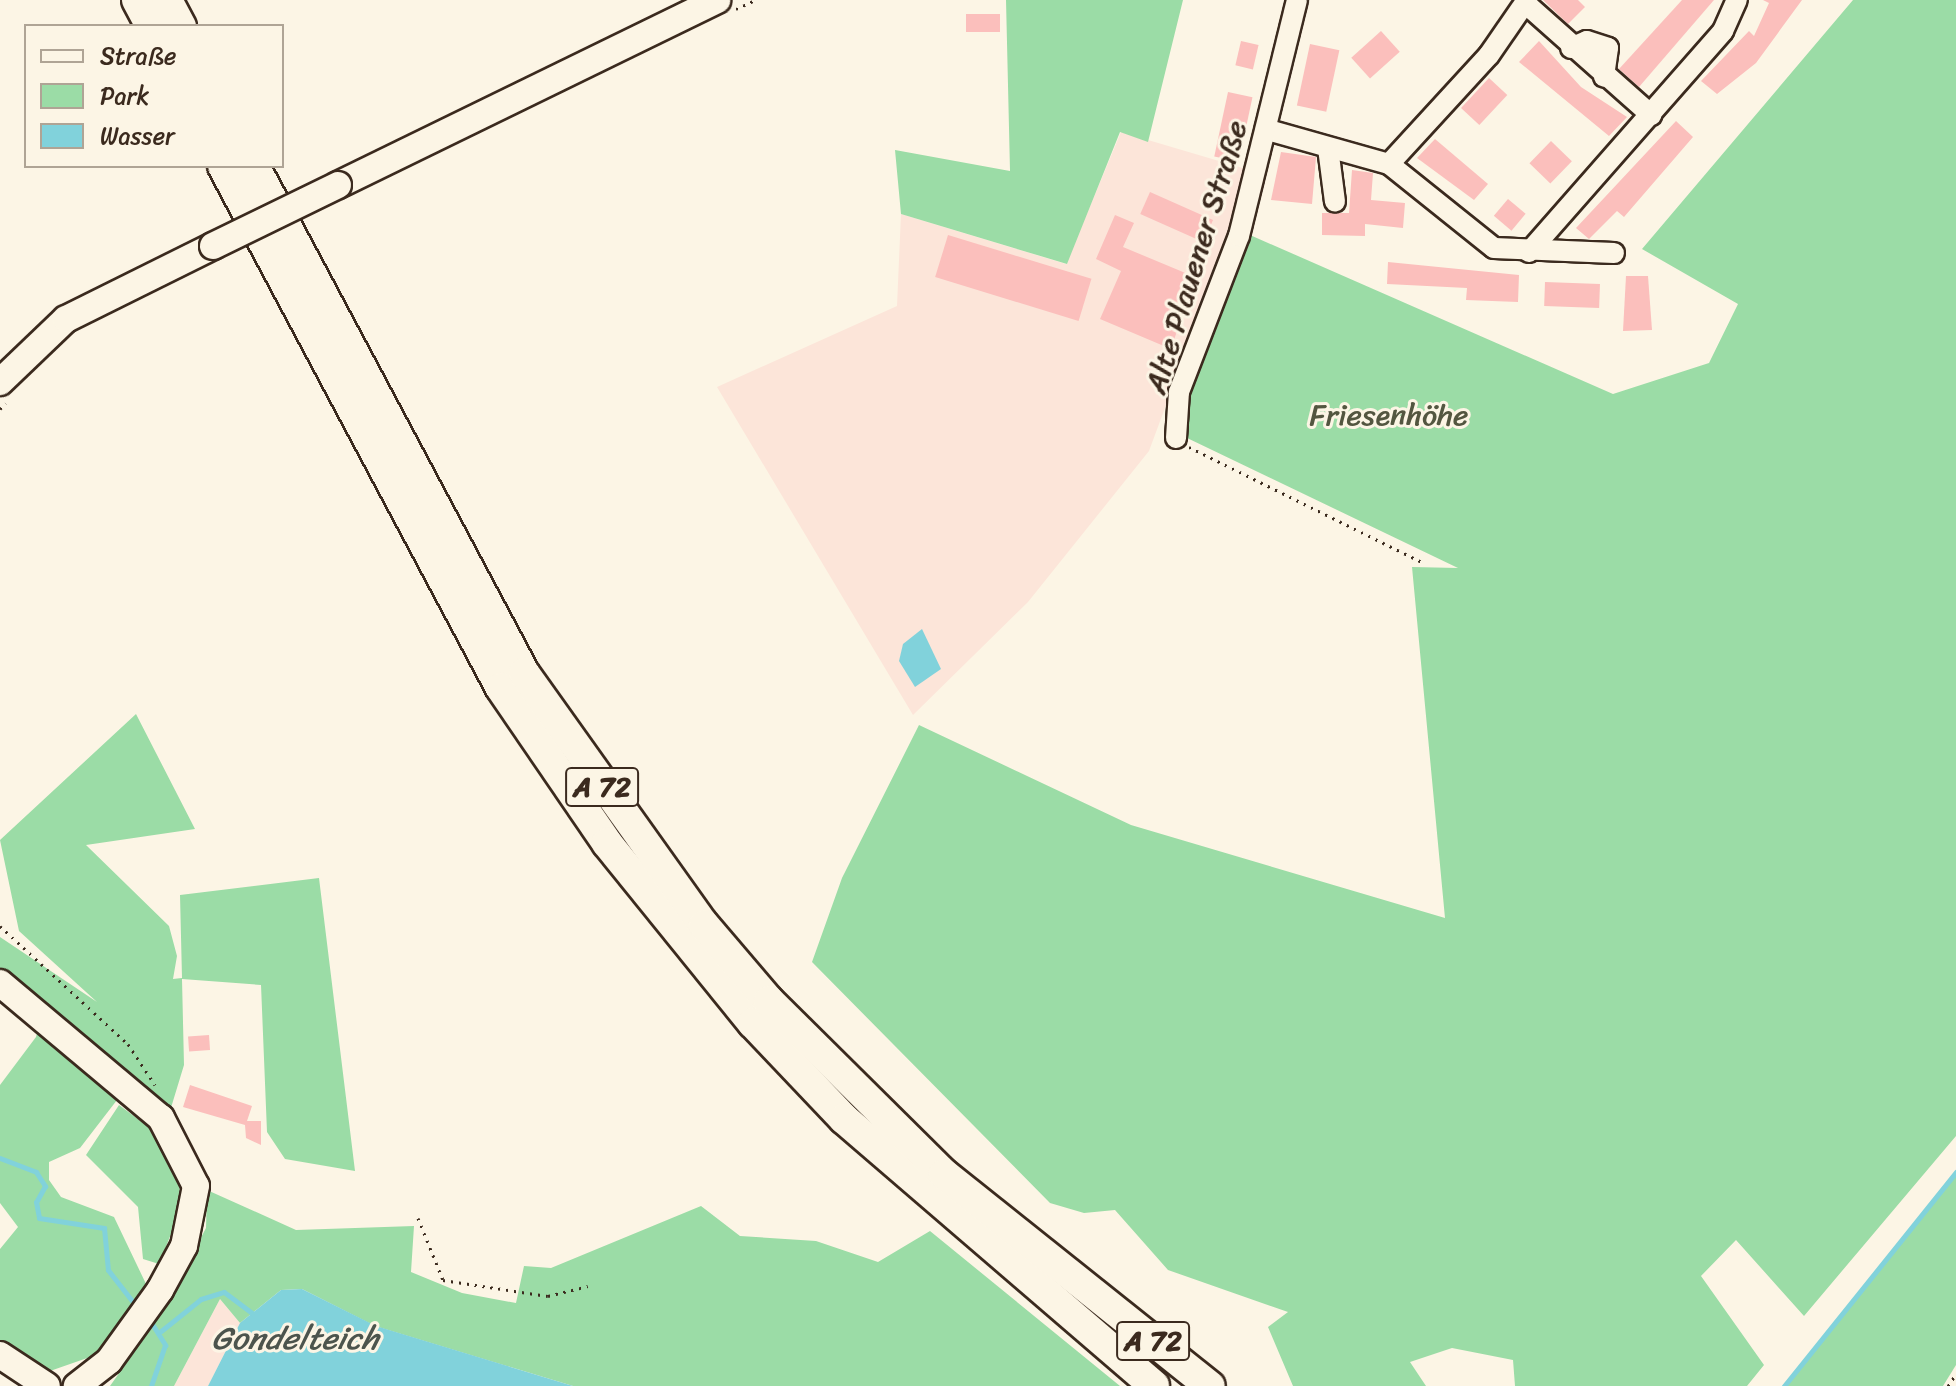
<!DOCTYPE html>
<meta charset="utf-8">
<style>
body{margin:0}
#map{position:relative;width:1956px;height:1386px;overflow:hidden;background:#fcf5e5;font-family:Sriracha,sans-serif}
div>[style]{position:absolute}
[style*='--x']{left:calc(var(--x)*1px);top:calc(var(--y)*1px);width:calc(var(--w)*1px);rotate:calc(var(--a)*1deg)}
.built>*{inset:0;background:#fce5d9}
.green>*{inset:0;background:#9bdca6}
.water>*{inset:0;background:#81d2db}
.stream>*{height:5px;margin:-2.5px;padding:0 2.5px;transform-origin:2.5px;border-radius:2.5px;background:#81d2db}
.building>*{inset:0;background:#fbbfbc;transform-origin:0 0}
.path>*{height:3px;margin-top:-1.5px;transform-origin:0;background:repeating-linear-gradient(90deg,#3b2a1e 0 2px,transparent 0 8px)}
.roads{filter:drop-shadow(2px 0 #3b2a1e) drop-shadow(-2px 0 #3b2a1e) drop-shadow(0 2px #3b2a1e) drop-shadow(0 -2px #3b2a1e)}
.minor>*{height:20px;margin:-10px;padding:0 10px;transform-origin:10px;border-radius:10px;background:#fcf5e5}
.major>*{height:26px;margin:-13px;padding:0 13px;transform-origin:13px;border-radius:13px;background:#fcf5e5}
.highway>*{height:30px;margin:-15px;padding:0 15px;transform-origin:15px;border-radius:15px;background:#fcf5e5}
.bridges{filter:drop-shadow(2px 0 #3b2a1e) drop-shadow(-2px 0 #3b2a1e) drop-shadow(0 2px #3b2a1e) drop-shadow(0 -2px #3b2a1e)}
.major-bridge>*{height:26px;margin:-13px;padding:0 13px;transform-origin:13px;border-radius:13px;background:#fcf5e5}
span{translate:-50% -50%;white-space:nowrap;text-align:center;line-height:1.15;-webkit-text-stroke:6px #fcf5e5;paint-order:stroke}
.shield-label span{padding:2px 6px;background:#fcf5e5;border:2px solid;border-radius:6px;-webkit-text-stroke-width:0}
.shield-label{font-size:28px;color:#3b2a1e;font-weight:700}
.street-label{font-size:30px;color:#3b2a1e}
.park-label{font-size:30px;color:#535640}
.water-label{font-size:32px;color:#4c544d;font-style:italic}
.legend{position:absolute;left:24px;top:24px;width:260px;height:144px;box-sizing:border-box;background:#fcf5e5;border:2px solid #afa495;margin:0;padding:10px 14px;list-style:none;font-size:24px;color:#3b2a1e}
.legend li{display:flex;align-items:center;gap:16px;height:40px}
.legend b{width:40px;border:2px solid #afa495}
</style>
<div id="map">
<div class="built">
<i style="clip-path:polygon(1121px 132px,1246px 169px,1232px 227px,1149px 451px,1028px 602px,913px 715px,717px 387px,897px 306px,901px 214px,1066px 264px)"></i>
<i style="clip-path:polygon(220px 1299px,240px 1323px,208px 1386px,174px 1386px)"></i>
</div>
<div class="green">
<i style="clip-path:polygon(1006px 0,1183px 0,1148px 142px,1120px 132px,1067px 264px,901px 214px,895px 150px,1010px 171px)"></i>
<i style="clip-path:polygon(1853px 0,1956px 0,1956px 1136px,1804px 1316px,1736px 1240px,1701px 1276px,1764px 1365px,1747px 1386px,1515px 1386px,1513px 1360px,1452px 1348px,1410px 1362px,1426px 1386px,1293px 1386px,1268px 1327px,1288px 1312px,1168px 1270px,1115px 1210px,1084px 1213px,1050px 1203px,812px 962px,842px 878px,919px 725px,1131px 825px,1445px 918px,1412px 567px,1458px 568px,1185px 437px,1185px 403px,1250px 235px,1613px 394px,1709px 363px,1738px 304px,1642px 249px)"></i>
<i style="clip-path:polygon(136px 714px,195px 829px,86px 845px,169px 926px,177px 956px,173px 979px,182px 978px,180px 895px,319px 878px,355px 1171px,285px 1159px,267px 1132px,261px 985px,182px 979px,184px 1065px,170px 1111px,139px 1090px,117px 1100px,80px 1148px,49px 1162px,49px 1180px,61px 1197px,114px 1217px,147px 1286px,126px 1326px,93px 1356px,50px 1371px,0 1344px,0 1249px,18px 1227px,0 1203px,0 1085px,36px 1037px,42px 1014px,0 977px,0 937px,97px 1002px,19px 931px,0 840px)"></i>
<i style="clip-path:polygon(119px 1105px,154px 1131px,179px 1179px,181px 1209px,159px 1264px,143px 1259px,138px 1207px,86px 1155px)"></i>
<i style="clip-path:polygon(1956px 1171px,1956px 1365px,1943px 1386px,1787px 1386px)"></i>
<i style="clip-path:polygon(207px 1190px,296px 1230px,414px 1226px,411px 1272px,462px 1293px,516px 1303px,524px 1266px,551px 1268px,701px 1206px,740px 1236px,816px 1241px,878px 1262px,930px 1231px,1120px 1386px,573px 1386px,375px 1326px,302px 1289px,281px 1290px,240px 1323px,220px 1299px,174px 1386px,110px 1386px,161px 1314px,206px 1228px)"></i>
</div>
<div class="water">
<i style="clip-path:polygon(922px 629px,941px 669px,915px 687px,899px 661px,903px 644px)"></i>
<i style="clip-path:polygon(302px 1289px,376px 1326px,573px 1386px,208px 1386px,240px 1323px,281px 1290px)"></i>
</div>
<div class="stream">
<i style="--x:0;--y:1158;--w:39;--a:21"></i>
<i style="--x:36;--y:1172;--w:17;--a:57"></i>
<i style="--x:45;--y:1186;--w:18;--a:119"></i>
<i style="--x:36;--y:1202;--w:16;--a:79"></i>
<i style="--x:39;--y:1218;--w:66;--a:8.7"></i>
<i style="--x:104;--y:1228;--w:42;--a:84.6"></i>
<i style="--x:108;--y:1270;--w:46;--a:52.1"></i>
<i style="--x:149;--y:1319;--w:31;--a:58"></i>
<i style="--x:165;--y:1345;--w:43;--a:108.9"></i>
<i style="--x:161;--y:1331;--w:51;--a:-38.7"></i>
<i style="--x:201;--y:1299;--w:24;--a:-17"></i>
<i style="--x:224;--y:1292;--w:35;--a:37"></i>
<i style="--x:1784;--y:1386;--w:275;--a:-51.2"></i>
</div>
<div class="building">
<i style="clip-path:polygon(1543px 0,1578px 0,1585px 7px,1568px 24px)"></i>
<i style="clip-path:polygon(1682px 0,1714px 0,1639px 87px,1619px 69px)"></i>
<i style="clip-path:polygon(1763px 0,1802px 0,1756px 63px,1717px 94px,1701px 81px,1749px 31px,1754px 36px,1769px 3px)"></i>
<i style="left:966px;top:14px;width:34px;height:18px"></i>
<i style="left:1381px;top:31px;width:28px;height:40px;rotate:48deg"></i>
<i style="left:1241px;top:41px;width:18px;height:25px;rotate:13deg"></i>
<i style="clip-path:polygon(1539px 41px,1581px 87px,1627px 117px,1609px 136px,1519px 62px)"></i>
<i style="left:1310px;top:44px;width:30px;height:63px;rotate:12deg"></i>
<i style="left:1489px;top:78px;width:25px;height:41px;rotate:43deg"></i>
<i style="left:1228px;top:92px;width:25px;height:66px;rotate:12deg"></i>
<i style="clip-path:polygon(1676px 121px,1693px 137px,1624px 217px,1617px 211px,1589px 239px,1576px 228px)"></i>
<i style="clip-path:polygon(1435px 139px,1488px 184px,1474px 200px,1417px 158px)"></i>
<i style="left:1551px;top:141px;width:29px;height:31px;rotate:44deg"></i>
<i style="clip-path:polygon(1281px 152px,1316px 157px,1312px 204px,1271px 200px)"></i>
<i style="clip-path:polygon(1352px 170px,1373px 173px,1371px 200px,1405px 203px,1403px 228px,1365px 224px,1365px 236px,1322px 235px,1322px 213px,1349px 213px)"></i>
<i style="left:1150px;top:192px;width:69px;height:24px;rotate:24deg"></i>
<i style="left:1508px;top:199px;width:23px;height:22px;rotate:40deg"></i>
<i style="clip-path:polygon(1115px 215px,1134px 223px,1123px 247px,1195px 277px,1171px 349px,1100px 319px,1121px 271px,1096px 259px)"></i>
<i style="left:948px;top:235px;width:150px;height:44px;rotate:17deg"></i>
<i style="clip-path:polygon(1388px 262px,1519px 275px,1518px 302px,1466px 300px,1467px 288px,1387px 284px)"></i>
<i style="clip-path:polygon(1626px 276px,1648px 276px,1652px 330px,1623px 331px)"></i>
<i style="left:1545px;top:282px;width:55px;height:24px;rotate:2deg"></i>
<i style="left:209px;top:1035px;width:15px;height:21px;rotate:86deg"></i>
<i style="clip-path:polygon(190px 1085px,252px 1106px,247px 1121px,261px 1121px,261px 1145px,246px 1138px,245px 1125px,183px 1107px)"></i>
</div>
<div class="path">
<i style="--x:736;--y:9;--w:21;--a:-25"></i>
<i style="--x:0;--y:409;--w:8;--a:-45"></i>
<i style="--x:1189;--y:447;--w:260;--a:26.3"></i>
<i style="--x:0;--y:926;--w:174;--a:42.7"></i>
<i style="--x:128;--y:1044;--w:49;--a:56.6"></i>
<i style="--x:418;--y:1218;--w:67;--a:68"></i>
<i style="--x:443;--y:1280;--w:106;--a:8.7"></i>
<i style="--x:548;--y:1296;--w:41;--a:-14"></i>
<i style="--x:1948;--y:1386;--w:14;--a:-56"></i>
</div>
<div class="roads">
<div class="minor">
<i style="--x:1525;--y:3;--w:169;--a:41.6"></i>
<i style="--x:1571;--y:48;--w:17;--a:-24"></i>
<i style="--x:1587;--y:41;--w:22;--a:18"></i>
<i style="--x:1608;--y:48;--w:29;--a:98"></i>
<i style="--x:1268;--y:130;--w:126;--a:15.7"></i>
<i style="--x:1389;--y:164;--w:148;--a:-47.5"></i>
<i style="--x:1489;--y:55;--w:67;--a:-55.4"></i>
<i style="--x:1328;--y:148;--w:54;--a:82.6"></i>
<i style="--x:1389;--y:164;--w:134;--a:38.7"></i>
<i style="--x:1494;--y:248;--w:120;--a:2.4"></i>
<i style="--x:1529;--y:252;--w:294;--a:-48.7"></i>
<i style="--x:1723;--y:31;--w:34;--a:-66"></i>
<i style="--x:1176;--y:438;--w:46;--a:-86.3"></i>
<i style="--x:1179;--y:392;--w:167;--a:-69"></i>
<i style="--x:1239;--y:236;--w:243;--a:-76.2"></i>
</div>
<div class="major">
<i style="--x:338;--y:185;--w:422;--a:-26"></i>
<i style="--x:0;--y:382;--w:91;--a:-43.7"></i>
<i style="--x:66;--y:319;--w:164;--a:-26.4"></i>
<i style="--x:0;--y:983;--w:210;--a:40"></i>
<i style="--x:161;--y:1118;--w:76;--a:62.8"></i>
<i style="--x:196;--y:1186;--w:61;--a:101.3"></i>
<i style="--x:184;--y:1246;--w:50;--a:118.6"></i>
<i style="--x:160;--y:1290;--w:87;--a:125.7"></i>
<i style="--x:109;--y:1361;--w:41;--a:142"></i>
<i style="--x:0;--y:1355;--w:56;--a:33.4"></i>
</div>
<div class="highway">
<i style="--x:137;--y:0;--w:30;--a:62"></i>
<i style="--x:167;--y:0;--w:30;--a:62"></i>
<i style="--x:223;--y:166;--w:591;--a:61.96"></i>
<i style="--x:501;--y:688;--w:188;--a:55.6"></i>
<i style="--x:607;--y:843;--w:232;--a:51"></i>
<i style="--x:753;--y:1023;--w:132;--a:46.5"></i>
<i style="--x:844;--y:1119;--w:409;--a:40.7"></i>
<i style="--x:254;--y:166;--w:574;--a:61.96"></i>
<i style="--x:524;--y:673;--w:310;--a:54.5"></i>
<i style="--x:704;--y:925;--w:100;--a:49.5"></i>
<i style="--x:769;--y:1001;--w:246;--a:44.7"></i>
<i style="--x:944;--y:1174;--w:340;--a:38.6"></i>
</div>
</div>
<div class="bridges">
<div class="major-bridge">
<i style="--x:213;--y:246;--w:139;--a:-26"></i>
</div>
</div>
<div class="shield-label">
<span style="left:602px;top:787px">A 72</span>
<span style="left:1153px;top:1341px">A 72</span>
</div>
<div class="street-label">
<span style="left:1196px;top:257px;rotate:-73deg">Alte Plauener Straße</span>
</div>
<div class="park-label">
<span style="left:1389px;top:415px">Friesenhöhe</span>
</div>
<div class="water-label">
<span style="left:295px;top:1339px">Gondelteich</span>
</div>
<ul class="legend">
<li><b style="height:10px;background:#fcf5e5"></b>Straße</li>
<li><b style="height:22px;background:#9bdca6"></b>Park</li>
<li><b style="height:22px;background:#81d2db"></b>Wasser</li>
</ul>
</div>
